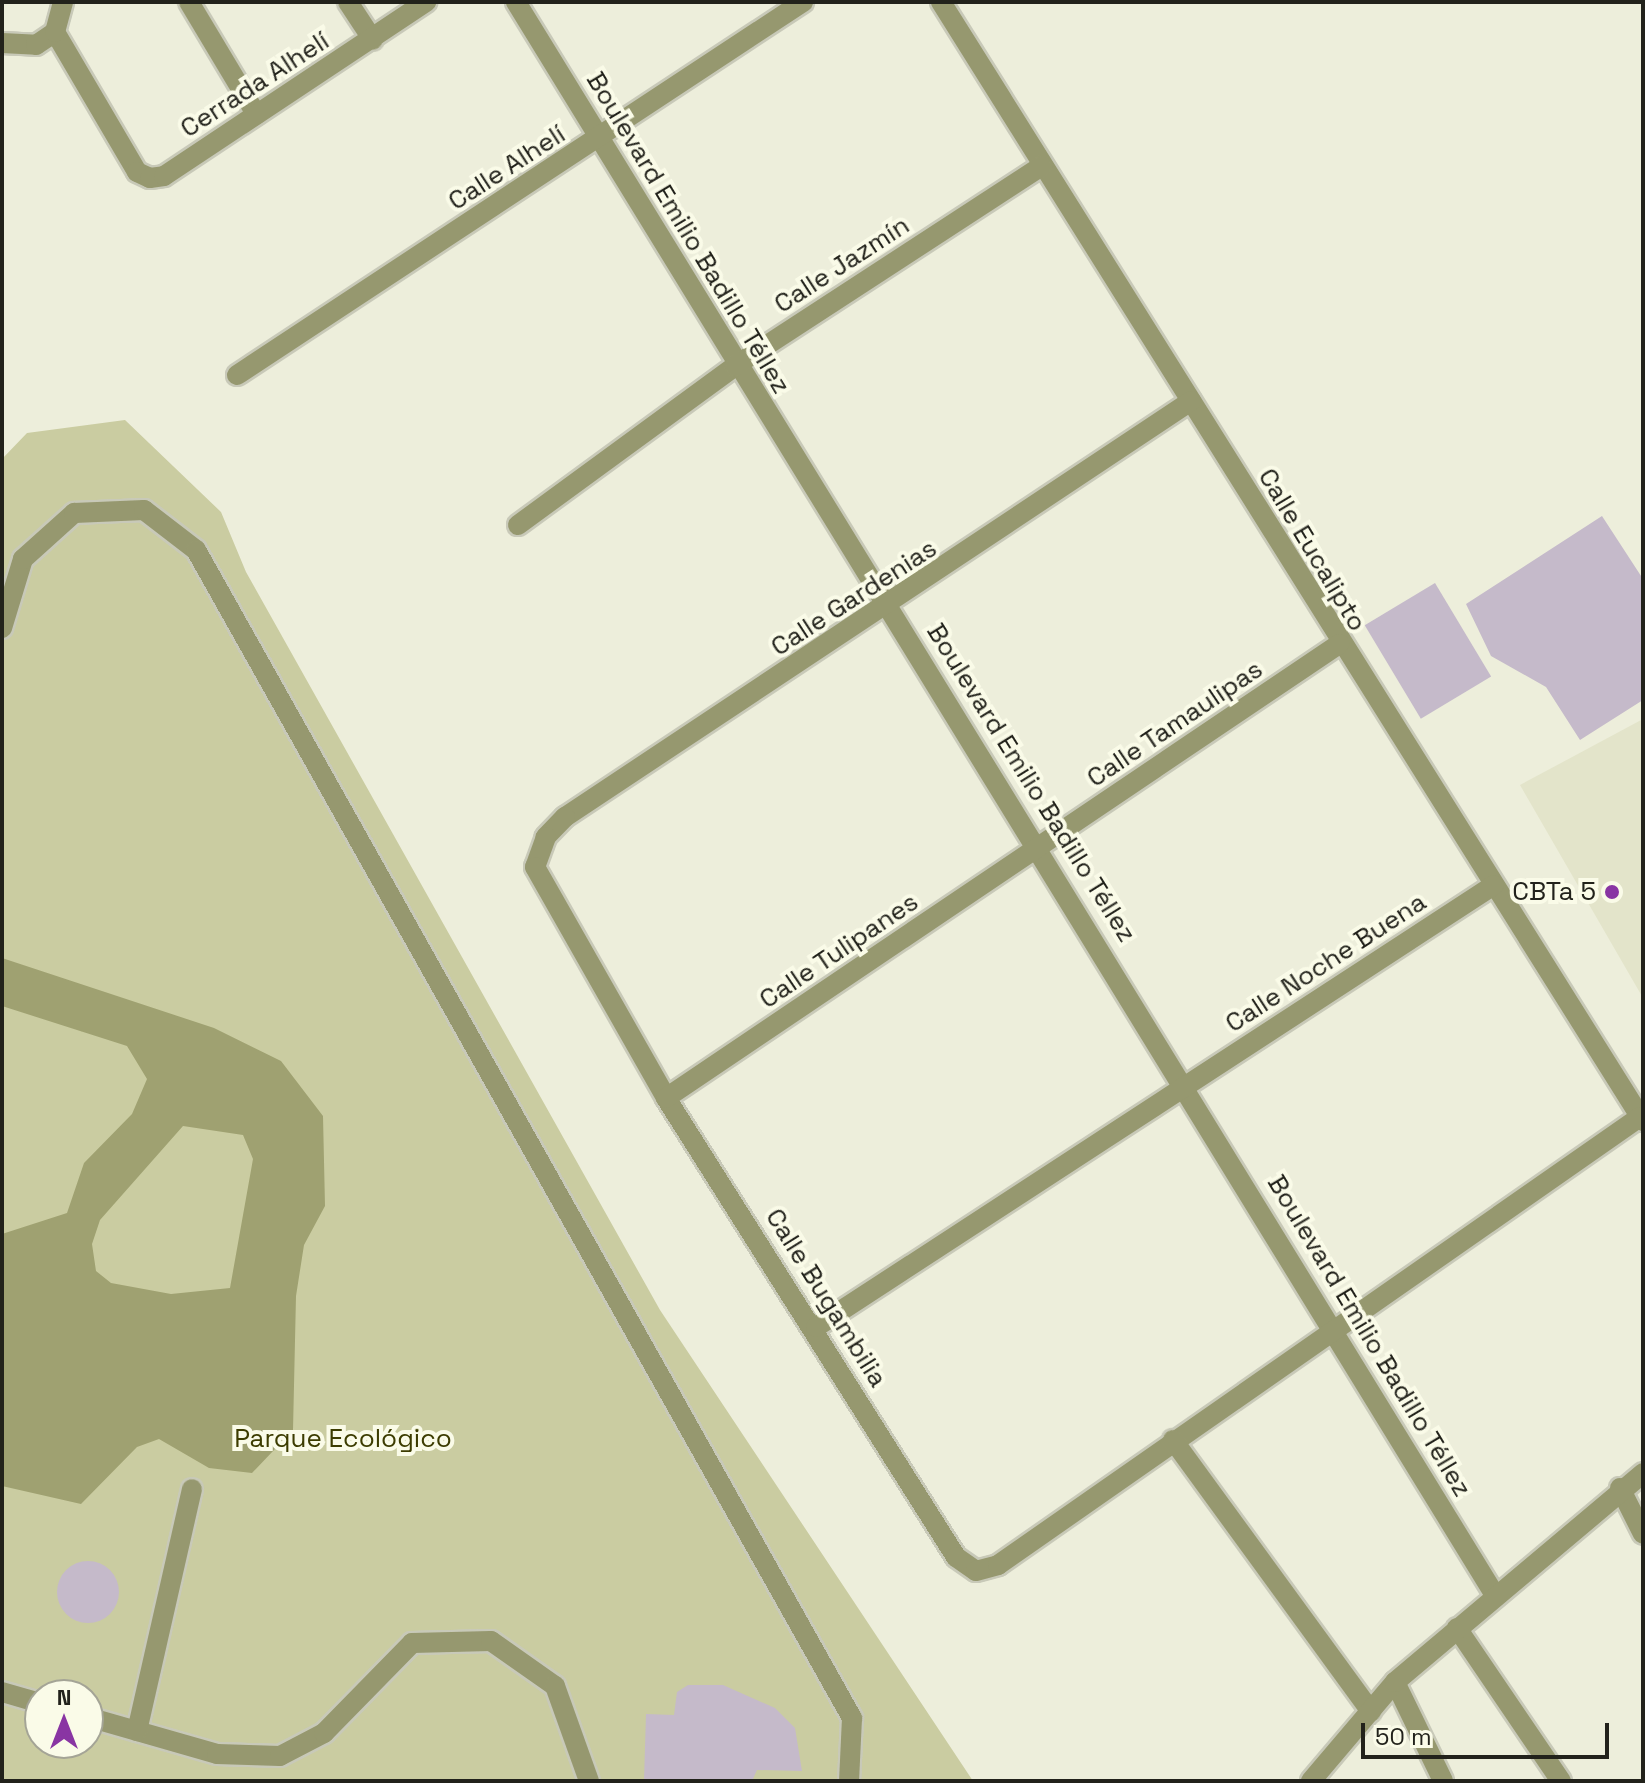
<!DOCTYPE html>
<meta charset="utf-8">
<style>
body{margin:0}
#map{position:relative;width:1645px;height:1783px;overflow:hidden;background:#edeedb;font-family:"Space Grotesk",sans-serif}
div>[style]{position:absolute}
[style*='--x']{left:calc(var(--x)*1px);top:calc(var(--y)*1px);width:calc(var(--w)*1px);rotate:calc(var(--a)*1deg)}
.built>*{inset:0;background:#e3e4ca}
.green>*{inset:0;background:#cacca1}
.water>*{inset:0;background:#9fa171}
.building>*{inset:0;background:#c5baca;transform-origin:0 0}
.round{border-radius:50%}
.roads{filter:drop-shadow(2px 0 #c8c9b8) drop-shadow(-2px 0 #c8c9b8) drop-shadow(0 2px #c8c9b8) drop-shadow(0 -2px #c8c9b8)}
.minor>*{height:20px;margin:-10px;padding:0 10px;transform-origin:10px;border-radius:10px;background:#96986f}
.dots>*{width:22px;height:22px;translate:-50% -50%;box-sizing:border-box;border:4px solid #fafbe8;border-radius:50%}
span{translate:-50% -50%;white-space:nowrap;text-align:center;line-height:1.15;-webkit-text-stroke:8px #fafbe8;paint-order:stroke}
.street-label{font-size:26px;color:#22221b}
.poi-label{font-size:26px;color:#22221b}
.right{translate:-100% -50%;text-align:right}
.park-label{font-size:26px;color:#3c3c00}
.frame{position:absolute;inset:0;border:4px solid #22221b;pointer-events:none}
.north{position:absolute;left:24px;top:1679px;width:80px;height:80px;box-sizing:border-box;background:#fafbe8;border:2px solid #a4a496;border-radius:50%;rotate:0deg;font-size:22px;font-weight:700;line-height:32px;text-align:center;color:#22221b}
.north::after{content:'';display:block;margin:auto;width:28px;height:36px;background:#8935a3;clip-path:polygon(50% 0,100% 100%,50% 72%,0 100%)}
.scale{position:absolute;left:1361px;top:1723px;width:248px;height:36px;box-sizing:border-box;border:4px solid #22221b;border-top:0;padding-left:10px;font-size:24px;line-height:28px;white-space:nowrap;color:#22221b;-webkit-text-stroke:6px #fafbe8;paint-order:stroke}
</style>
<div id="map">
<div class="built">
<i style="clip-path:polygon(1643px 719px,1643px 998px,1520px 785px)"></i>
</div>
<div class="green">
<i style="clip-path:polygon(evenodd,125px 420px,221px 512px,246px 572px,660px 1310px,973px 1781px,2px 1781px,2px 459px,27px 433px,125px 420px,40px 1695px,88px 1695px,88px 1743px,40px 1743px,40px 1695px)"></i>
</div>
<div class="water">
<i style="clip-path:polygon(evenodd,2px 958px,214px 1028px,281px 1061px,323px 1116px,325px 1206px,304px 1245px,296px 1296px,293px 1430px,252px 1473px,209px 1468px,159px 1439px,137px 1447px,81px 1504px,2px 1486px,2px 1234px,67px 1213px,84px 1163px,132px 1114px,147px 1079px,127px 1046px,2px 1006px,2px 958px,183px 1126px,243px 1135px,253px 1159px,230px 1288px,171px 1294px,111px 1283px,96px 1271px,92px 1244px,100px 1220px,183px 1126px)"></i>
</div>
<div class="building">
<i style="clip-path:polygon(1602px 516px,1643px 579px,1643px 700px,1580px 740px,1546px 687px,1491px 656px,1466px 604px)"></i>
<i style="left:1435px;top:583px;width:109px;height:82px;rotate:59deg"></i>
<i class="round" style="left:57px;top:1561px;width:62px;height:62px"></i>
<i style="clip-path:polygon(688px 1685px,723px 1685px,775px 1708px,795px 1728px,802px 1771px,757px 1770px,752px 1781px,644px 1781px,646px 1714px,674px 1715px,677px 1692px)"></i>
</div>
<div class="roads">
<div class="minor">
<i style="--x:189;--y:2;--w:131;--a:59.1"></i>
<i style="--x:348;--y:2;--w:45;--a:56.7"></i>
<i style="--x:516;--y:2;--w:1870;--a:58.43"></i>
<i style="--x:941;--y:2;--w:1321;--a:57.9"></i>
<i style="--x:55;--y:32;--w:162;--a:59.6"></i>
<i style="--x:137;--y:172;--w:14;--a:25"></i>
<i style="--x:150;--y:178;--w:14;--a:-8"></i>
<i style="--x:164;--y:176;--w:315;--a:-33.6"></i>
<i style="--x:2;--y:43;--w:34;--a:3"></i>
<i style="--x:36;--y:45;--w:23;--a:-34"></i>
<i style="--x:55;--y:32;--w:31;--a:-75"></i>
<i style="--x:237;--y:375;--w:678;--a:-33.39"></i>
<i style="--x:1191;--y:401;--w:752;--a:146.39"></i>
<i style="--x:565;--y:817;--w:28;--a:134"></i>
<i style="--x:546;--y:837;--w:32;--a:110"></i>
<i style="--x:535;--y:867;--w:266;--a:60.4"></i>
<i style="--x:666;--y:1098;--w:543;--a:57.71"></i>
<i style="--x:956;--y:1557;--w:24;--a:35"></i>
<i style="--x:976;--y:1571;--w:23;--a:-15"></i>
<i style="--x:998;--y:1565;--w:783;--a:-34.91"></i>
<i style="--x:518;--y:525;--w:269;--a:-36.2"></i>
<i style="--x:735;--y:366;--w:366;--a:-33.1"></i>
<i style="--x:2;--y:628;--w:72;--a:-73.1"></i>
<i style="--x:23;--y:559;--w:69;--a:-42"></i>
<i style="--x:74;--y:513;--w:70;--a:-2.5"></i>
<i style="--x:144;--y:510;--w:66;--a:37.6"></i>
<i style="--x:196;--y:550;--w:1340;--a:60.68"></i>
<i style="--x:852;--y:1718;--w:63;--a:92.7"></i>
<i style="--x:666;--y:1098;--w:812;--a:-34"></i>
<i style="--x:816;--y:1327;--w:809;--a:-33.1"></i>
<i style="--x:1173;--y:1440;--w:336;--a:53.9"></i>
<i style="--x:1620;--y:1488;--w:51;--a:63.4"></i>
<i style="--x:1457;--y:1628;--w:185;--a:55.8"></i>
<i style="--x:1395;--y:1682;--w:110;--a:64.1"></i>
<i style="--x:2;--y:1692;--w:40;--a:16"></i>
<i style="--x:88;--y:1717;--w:134;--a:16"></i>
<i style="--x:217;--y:1754;--w:63;--a:1.8"></i>
<i style="--x:280;--y:1756;--w:50;--a:-27.6"></i>
<i style="--x:324;--y:1733;--w:126;--a:-45.6"></i>
<i style="--x:412;--y:1643;--w:79;--a:-1.5"></i>
<i style="--x:491;--y:1641;--w:78;--a:35.1"></i>
<i style="--x:555;--y:1686;--w:101;--a:70.3"></i>
<i style="--x:137;--y:1731;--w:248;--a:-77.2"></i>
<i style="--x:1311;--y:1781;--w:130;--a:-49.7"></i>
<i style="--x:1395;--y:1682;--w:324;--a:-40.1"></i>
</div>
</div>
<div class="dots">
<i style="left:1612px;top:892px;background:#8935a3"></i>
</div>
<div class="street-label">
<span style="left:255px;top:85px;rotate:-33deg">Cerrada Alhelí</span>
<span style="left:507px;top:168px;rotate:-33deg">Calle Alhelí</span>
<span style="left:688px;top:233px;rotate:59deg">Boulevard Emilio Badillo Téllez</span>
<span style="left:842px;top:265px;rotate:-33deg">Calle Jazmín</span>
<span style="left:1312px;top:550px;rotate:59deg">Calle Eucalipto</span>
<span style="left:854px;top:598px;rotate:-33deg">Calle Gardenias</span>
<span style="left:1175px;top:724px;rotate:-34deg">Calle Tamaulipas</span>
<span style="left:1031px;top:783px;rotate:58deg">Boulevard Emilio Badillo Téllez</span>
<span style="left:839px;top:951px;rotate:-34deg">Calle Tulipanes</span>
<span style="left:1326px;top:963px;rotate:-33deg">Calle Noche Buena</span>
<span style="left:826px;top:1298px;rotate:58deg">Calle Bugambilia</span>
<span style="left:1369px;top:1336px;rotate:59deg">Boulevard Emilio Badillo Téllez</span>
</div>
<div class="poi-label">
<span class="right" style="left:1596px;top:892px">CBTa 5</span>
</div>
<div class="park-label">
<span style="left:343px;top:1439px">Parque Ecológico</span>
</div>
<div class="frame"></div>
<div class="north">N</div>
<div class="scale">50 m</div>
</div>
